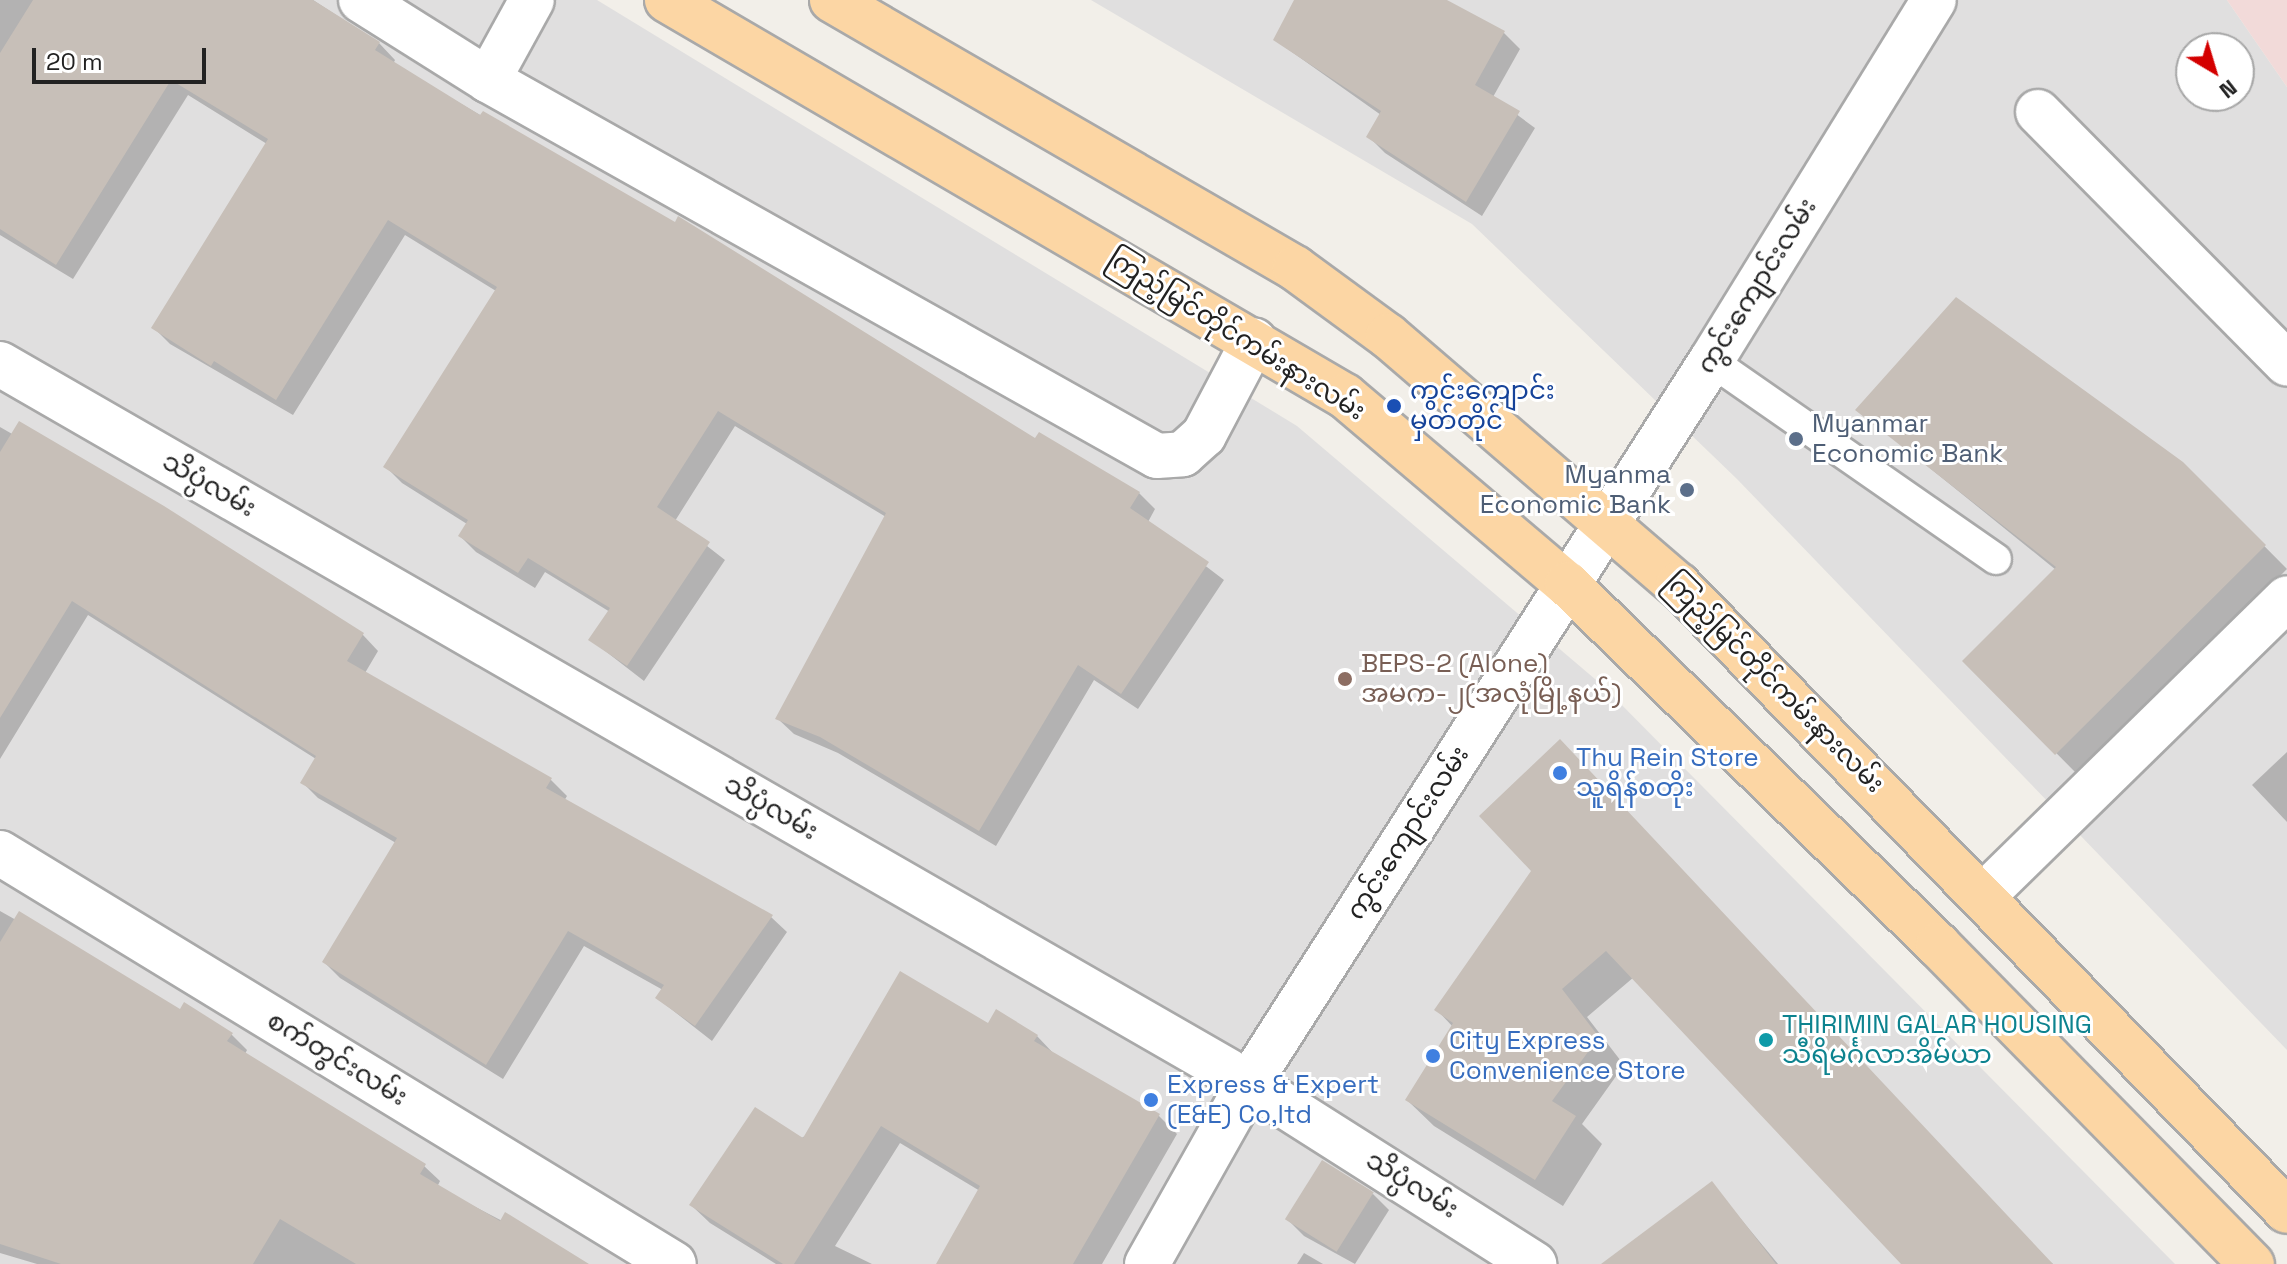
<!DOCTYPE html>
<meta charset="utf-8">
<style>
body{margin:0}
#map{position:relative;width:2287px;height:1264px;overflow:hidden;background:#f2efe9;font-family:"Space Grotesk","Noto Sans Myanmar",sans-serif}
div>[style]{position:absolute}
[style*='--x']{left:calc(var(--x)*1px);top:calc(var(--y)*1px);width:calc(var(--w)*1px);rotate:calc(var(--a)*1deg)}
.residential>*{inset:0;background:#e0dfdf}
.commercial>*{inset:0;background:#f2dad9}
.shadow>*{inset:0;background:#0003}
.building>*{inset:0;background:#c7bfb8;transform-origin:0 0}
.roads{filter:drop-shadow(2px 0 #a9a9a9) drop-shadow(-2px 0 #a9a9a9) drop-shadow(0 2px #a9a9a9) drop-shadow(0 -2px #a9a9a9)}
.service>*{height:30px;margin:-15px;padding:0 15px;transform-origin:15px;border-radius:15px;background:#fff}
.minor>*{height:44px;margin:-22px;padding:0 22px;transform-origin:22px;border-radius:22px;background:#fff}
.primary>*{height:44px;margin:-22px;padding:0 22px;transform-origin:22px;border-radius:22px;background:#fcd6a4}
.dots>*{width:22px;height:22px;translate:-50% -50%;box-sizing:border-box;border:4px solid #fff;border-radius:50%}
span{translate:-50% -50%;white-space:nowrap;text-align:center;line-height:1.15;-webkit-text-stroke:6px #fff;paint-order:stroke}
.street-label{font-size:26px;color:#222}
.transit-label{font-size:26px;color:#164399}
.left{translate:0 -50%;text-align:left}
.service-label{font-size:26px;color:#4e5e75}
.right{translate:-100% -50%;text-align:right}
.education-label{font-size:26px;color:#785e54}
.shop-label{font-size:26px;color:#366cbe}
.culture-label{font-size:26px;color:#0d838f}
.north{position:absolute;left:2175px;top:32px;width:80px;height:80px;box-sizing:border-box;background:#fff;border:2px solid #a7a7a7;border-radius:50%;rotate:142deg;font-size:22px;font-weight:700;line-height:32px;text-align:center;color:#222}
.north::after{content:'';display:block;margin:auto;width:28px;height:36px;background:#d40000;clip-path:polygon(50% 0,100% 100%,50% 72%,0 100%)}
.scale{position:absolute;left:32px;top:48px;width:174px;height:36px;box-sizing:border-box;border:4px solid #222;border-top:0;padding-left:10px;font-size:24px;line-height:28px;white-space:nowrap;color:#222;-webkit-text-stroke:6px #fff;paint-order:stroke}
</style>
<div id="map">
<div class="residential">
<i style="clip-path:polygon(0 0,597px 0,1297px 426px,1602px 685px,2175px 1264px,0 1264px)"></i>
<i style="clip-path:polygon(evenodd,1091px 0,2227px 0,2287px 87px,2287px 1050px,1737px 479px,1472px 224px,1091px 0,2191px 48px,2239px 48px,2239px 96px,2191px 96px,2191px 48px)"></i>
</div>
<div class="commercial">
<i style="clip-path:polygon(2227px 0,2287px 0,2287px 87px)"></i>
</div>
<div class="shadow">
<i style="clip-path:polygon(0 0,313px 0,379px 43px,395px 60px,393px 64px,1036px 441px,1139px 493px,1155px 509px,1148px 522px,1224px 580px,1138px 709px,1094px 680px,996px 846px,838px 753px,794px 734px,777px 718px,886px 517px,735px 426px,675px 521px,725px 560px,644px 681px,591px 640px,610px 612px,545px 572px,535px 588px,476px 552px,460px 536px,467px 524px,402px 483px,386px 467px,496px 291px,405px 235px,293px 415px,170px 344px,153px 327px,267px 144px,188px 95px,73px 279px,0 235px)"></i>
<i style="clip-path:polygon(1296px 0,1443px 0,1504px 33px,1520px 49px,1493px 97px,1535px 128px,1482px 216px,1385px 153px,1369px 137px,1381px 115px,1275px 40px)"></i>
<i style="clip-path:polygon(1858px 410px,2182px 463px,2287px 569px,2079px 776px,1965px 661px,2056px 570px)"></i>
<i style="clip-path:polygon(0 427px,363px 635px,378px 651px,365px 673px,551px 780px,567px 796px,564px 801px,771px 917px,787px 932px,712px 1041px,657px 998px,663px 990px,584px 946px,503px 1079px,340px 978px,324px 962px,396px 843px,318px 798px,303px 783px,316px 759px,88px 615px,0 759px)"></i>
<i style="clip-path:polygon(2287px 752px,2287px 822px,2252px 785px)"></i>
<i style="clip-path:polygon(1533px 870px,2053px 1264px,1904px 1264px,1634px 977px,1587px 1017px,1624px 1065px,1582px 1124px,1602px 1144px,1563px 1206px,1434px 1126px,1407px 1100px,1453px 1027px,1437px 1010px)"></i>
<i style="clip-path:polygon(0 911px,180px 1012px,231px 1034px,247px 1050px,245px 1054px,424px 1166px,440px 1181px,437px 1187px,585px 1264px,37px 1264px,0 1253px)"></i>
<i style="clip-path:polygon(988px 1025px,1037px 1036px,1055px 1055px,1159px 1116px,1177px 1134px,1102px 1264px,938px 1264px,980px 1191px,900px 1143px,835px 1246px,872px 1264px,776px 1264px,710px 1223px,691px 1205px)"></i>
<i style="clip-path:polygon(1712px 1184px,1778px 1264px,1607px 1264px)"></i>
<i style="clip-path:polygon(1373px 1194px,1389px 1210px,1355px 1264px,1304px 1236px,1288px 1220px)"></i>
<i style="clip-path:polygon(1304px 1253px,1323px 1264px,1297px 1264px)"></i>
</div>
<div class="building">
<i style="clip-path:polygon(33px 0,313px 0,380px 42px,375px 50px,480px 115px,483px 111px,675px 222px,678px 216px,1035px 438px,1039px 432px,1140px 492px,1130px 508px,1209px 562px,1121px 694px,1078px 665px,979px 831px,820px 737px,775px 719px,886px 513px,718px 411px,657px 507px,710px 542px,627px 666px,588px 640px,610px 608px,528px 558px,518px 573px,458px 536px,468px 520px,383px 467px,497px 287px,388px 220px,276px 400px,214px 361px,211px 366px,151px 328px,268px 139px,171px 80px,56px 265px,0 229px,0 53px)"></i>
<i style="clip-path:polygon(1294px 0,1447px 0,1505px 31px,1475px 85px,1520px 111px,1466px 202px,1366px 137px,1381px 111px,1273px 40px)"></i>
<i style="clip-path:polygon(1956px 297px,2183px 462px,2266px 545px,2055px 755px,1962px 661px,2056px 567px,1855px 410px)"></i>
<i style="clip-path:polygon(19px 421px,164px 506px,364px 633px,347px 661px,552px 778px,546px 788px,773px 915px,695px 1026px,655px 998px,664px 985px,568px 931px,486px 1065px,322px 962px,397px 838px,300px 783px,316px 756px,72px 601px,0 718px,0 452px)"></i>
<i style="clip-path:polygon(1560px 739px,2053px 1264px,1901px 1264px,1606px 951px,1562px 989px,1599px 1037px,1552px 1101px,1576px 1116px,1535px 1180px,1405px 1100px,1453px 1023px,1434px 1010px,1531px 871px,1479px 816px)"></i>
<i style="clip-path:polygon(19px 911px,180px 1009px,184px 1002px,233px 1033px,227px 1041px,426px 1164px,420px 1174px,500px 1221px,505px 1212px,589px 1264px,356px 1264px,280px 1219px,253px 1264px,61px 1264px,0 1244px,0 942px)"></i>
<i style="clip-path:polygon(900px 971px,988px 1023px,996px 1009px,1038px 1035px,1034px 1041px,1160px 1114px,1073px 1264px,936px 1264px,980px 1186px,881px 1126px,794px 1264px,783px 1264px,689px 1205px,755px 1107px,803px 1138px)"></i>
<i style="left:1322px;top:1160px;width:61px;height:70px;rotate:32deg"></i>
<i style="clip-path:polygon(1712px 1181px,1776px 1264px,1601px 1264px)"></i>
</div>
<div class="roads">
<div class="service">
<i style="--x:1711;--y:361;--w:347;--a:34.8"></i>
</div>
<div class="minor">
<i style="--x:361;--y:0;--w:150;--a:32.2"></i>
<i style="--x:488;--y:80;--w:767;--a:29.34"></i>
<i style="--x:1157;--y:456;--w:26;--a:-4"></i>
<i style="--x:1183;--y:454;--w:28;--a:-42"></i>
<i style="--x:1204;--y:435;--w:107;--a:-62.2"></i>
<i style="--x:488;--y:80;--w:91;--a:-61.2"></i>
<i style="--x:2038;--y:112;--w:354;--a:45.3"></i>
<i style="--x:0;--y:364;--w:1441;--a:29.93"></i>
<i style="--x:1249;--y:1083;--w:338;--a:32.4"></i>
<i style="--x:0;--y:853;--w:789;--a:31.37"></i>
<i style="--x:1984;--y:895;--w:424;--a:-44.4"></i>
<i style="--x:1147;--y:1264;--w:208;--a:-60.6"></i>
<i style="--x:1249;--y:1083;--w:857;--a:-57.39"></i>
<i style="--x:1711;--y:361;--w:424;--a:-58.3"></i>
</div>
<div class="primary">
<i style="--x:667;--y:0;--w:785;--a:30.29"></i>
<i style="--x:1345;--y:396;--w:291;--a:40.3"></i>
<i style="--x:1567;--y:584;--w:518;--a:44.22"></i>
<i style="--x:1938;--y:945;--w:448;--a:45.5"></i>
<i style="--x:832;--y:0;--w:535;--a:30.06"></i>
<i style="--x:1295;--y:268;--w:115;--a:36.2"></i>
<i style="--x:1388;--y:336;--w:382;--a:40.7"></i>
<i style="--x:1678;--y:585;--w:873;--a:45.79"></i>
</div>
</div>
<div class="dots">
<i style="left:1394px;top:406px;background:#1a4fb4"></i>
<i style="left:1796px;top:439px;background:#5c6f8a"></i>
<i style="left:1687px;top:490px;background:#5c6f8a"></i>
<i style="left:1345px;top:679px;background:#8d6e63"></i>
<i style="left:1560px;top:773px;background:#3f7fe0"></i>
<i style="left:1766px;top:1040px;background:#0f9aa8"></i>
<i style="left:1433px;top:1056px;background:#3f7fe0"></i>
<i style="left:1151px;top:1100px;background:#3f7fe0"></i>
</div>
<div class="street-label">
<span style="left:1757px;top:286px;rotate:-58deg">ကွင်းကျောင်းလမ်း</span>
<span style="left:1236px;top:335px;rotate:32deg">ကြည့်မြင်တိုင်ကမ်းနားလမ်း</span>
<span style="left:209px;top:485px;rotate:30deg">သိပ္ပံလမ်း</span>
<span style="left:1774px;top:683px;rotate:45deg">ကြည့်မြင်တိုင်ကမ်းနားလမ်း</span>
<span style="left:771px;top:808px;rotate:30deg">သိပ္ပံလမ်း</span>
<span style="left:1408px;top:833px;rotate:-57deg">ကွင်းကျောင်းလမ်း</span>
<span style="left:337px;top:1059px;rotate:31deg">စက်တွင်းလမ်း</span>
<span style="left:1412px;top:1185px;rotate:32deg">သိပ္ပံလမ်း</span>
</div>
<div class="transit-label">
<span class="left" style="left:1410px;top:406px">ကွင်းကျောင်း<br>မှတ်တိုင်</span>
</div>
<div class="service-label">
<span class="left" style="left:1812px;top:439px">Myanmar<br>Economic Bank</span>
<span class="right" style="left:1671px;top:490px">Myanma<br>Economic Bank</span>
</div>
<div class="education-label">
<span class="left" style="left:1361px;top:679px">BEPS-2 (Alone)<br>အမက-၂(အလုံမြို့နယ်)</span>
</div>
<div class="shop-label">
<span class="left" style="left:1576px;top:773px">Thu Rein Store<br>သူရိန်စတိုး</span>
<span class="left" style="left:1449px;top:1056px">City Express<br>Convenience Store</span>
<span class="left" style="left:1167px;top:1100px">Express &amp; Expert<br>(E&amp;E) Co,ltd</span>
</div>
<div class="culture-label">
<span class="left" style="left:1782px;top:1040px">THIRIMIN GALAR HOUSING<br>သီရိမင်္ဂလာအိမ်ယာ</span>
</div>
<div class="north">N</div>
<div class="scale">20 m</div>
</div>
